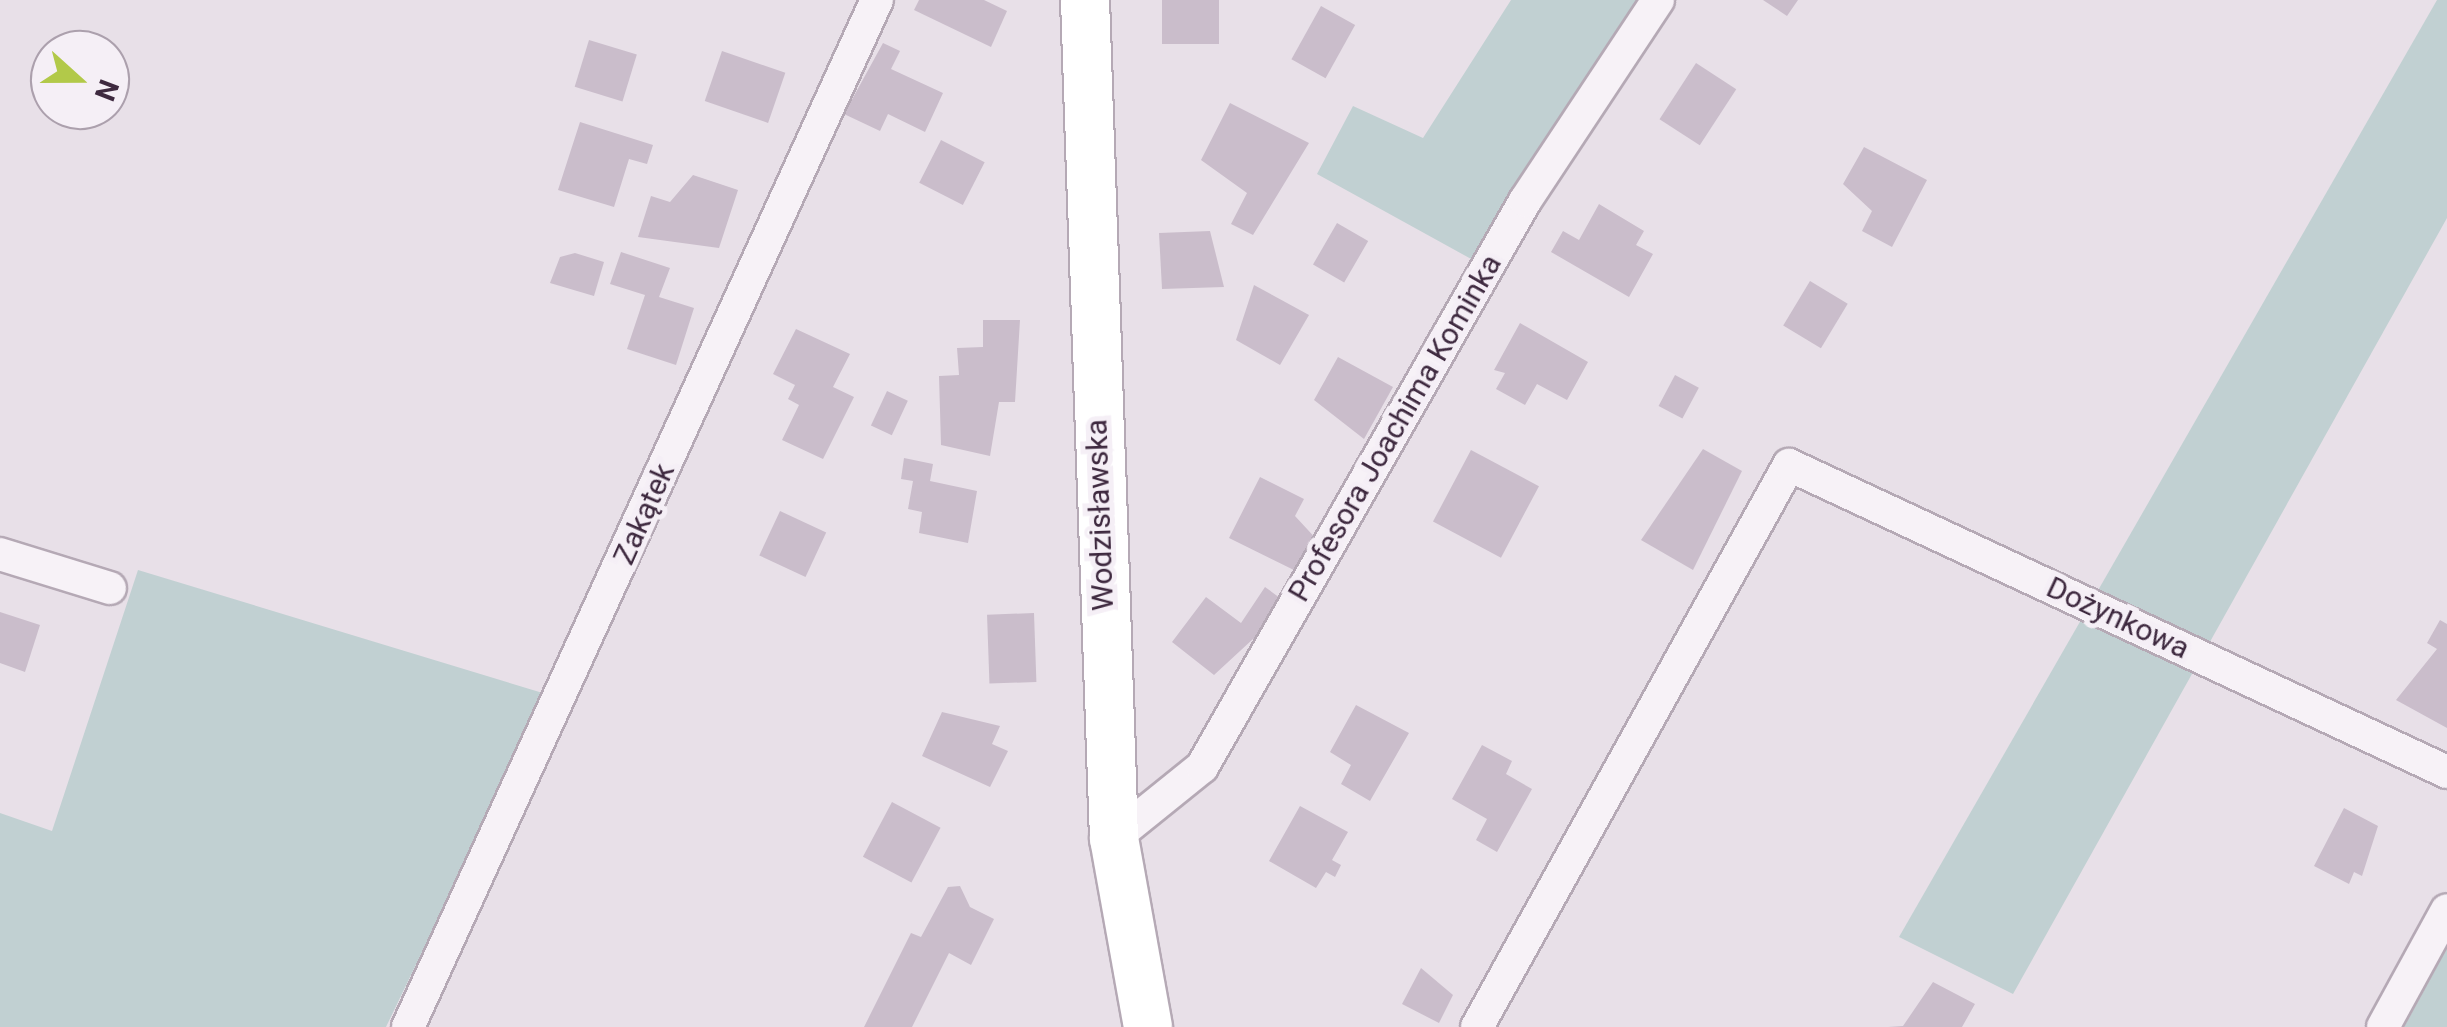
<!DOCTYPE html>
<meta charset="utf-8">
<style>
body{margin:0}
#map{position:relative;width:2447px;height:1027px;overflow:hidden;background:#e8e0e8;font-family:Roboto,sans-serif}
div>[style]{position:absolute}
[style*='--x']{left:calc(var(--x)*1px);top:calc(var(--y)*1px);width:calc(var(--w)*1px);rotate:calc(var(--a)*1deg)}
.green>*{inset:0;background:#c1d0d2}
.building>*{inset:0;background:#cabdcb;transform-origin:0 0}
.roads{filter:drop-shadow(2px 0 #b5a9b5) drop-shadow(-2px 0 #b5a9b5) drop-shadow(0 2px #b5a9b5) drop-shadow(0 -2px #b5a9b5)}
.street>*{height:32px;margin:-16px;padding:0 16px;transform-origin:16px;border-radius:16px;background:#f7f2f7}
.secondary>*{height:48px;margin:-24px;padding:0 24px;transform-origin:24px;border-radius:24px;background:#fff}
span{translate:-50% -50%;white-space:nowrap;text-align:center;line-height:1.15;-webkit-text-stroke:10px #f5eff6;paint-order:stroke}
.street-label{font-size:30px;color:#3e293f}
.north{position:absolute;left:30px;top:30px;width:100px;height:100px;box-sizing:border-box;background:#f5eff6;border:2px solid #aca0ad;border-radius:50%;rotate:111deg;font-size:28px;font-weight:700;line-height:40px;text-align:center;color:#3e293f}
.north::after{content:'';display:block;margin:auto;width:35px;height:45px;background:#b2c949;clip-path:polygon(50% 0,100% 100%,50% 72%,0 100%)}
</style>
<div id="map">
<div class="green">
<i style="clip-path:polygon(1511px 0,1637px 0,1473px 260px,1317px 174px,1353px 106px,1423px 138px)"></i>
<i style="clip-path:polygon(2437px 0,2447px 0,2447px 218px,2013px 994px,1899px 937px)"></i>
<i style="clip-path:polygon(138px 570px,546px 694px,386px 1027px,0 1027px,0 813px,52px 831px)"></i>
<i style="clip-path:polygon(2447px 948px,2447px 1027px,2404px 1027px)"></i>
</div>
<div class="building">
<i style="clip-path:polygon(919px 0,984px 0,1007px 11px,991px 47px,914px 10px)"></i>
<i style="left:1162px;top:0;width:57px;height:44px"></i>
<i style="clip-path:polygon(1763px 0,1798px 0,1787px 16px)"></i>
<i style="left:1321px;top:6px;width:39px;height:61px;rotate:29deg"></i>
<i style="left:589px;top:40px;width:50px;height:49px;rotate:17deg"></i>
<i style="clip-path:polygon(883px 43px,900px 51px,891px 69px,943px 93px,925px 132px,888px 114px,880px 131px,844px 114px)"></i>
<i style="left:722px;top:51px;width:67px;height:53px;rotate:19deg"></i>
<i style="left:1696px;top:63px;width:48px;height:67px;rotate:33deg"></i>
<i style="clip-path:polygon(1230px 103px,1309px 143px,1253px 235px,1231px 224px,1247px 193px,1201px 160px)"></i>
<i style="clip-path:polygon(580px 122px,653px 145px,647px 164px,629px 159px,614px 207px,558px 190px)"></i>
<i style="left:941px;top:140px;width:49px;height:48px;rotate:27deg"></i>
<i style="clip-path:polygon(1864px 147px,1927px 180px,1892px 247px,1862px 231px,1872px 211px,1843px 184px)"></i>
<i style="clip-path:polygon(693px 175px,738px 190px,719px 248px,638px 237px,651px 196px,670px 202px)"></i>
<i style="clip-path:polygon(1599px 204px,1644px 231px,1636px 245px,1653px 254px,1629px 297px,1551px 252px,1563px 231px,1579px 240px)"></i>
<i style="left:1337px;top:223px;width:36px;height:48px;rotate:30deg"></i>
<i style="clip-path:polygon(1210px 231px,1224px 287px,1162px 289px,1159px 233px)"></i>
<i style="clip-path:polygon(621px 252px,670px 268px,659px 297px,694px 308px,676px 365px,627px 349px,645px 295px,610px 284px)"></i>
<i style="clip-path:polygon(575px 253px,604px 262px,594px 296px,550px 283px,560px 257px)"></i>
<i style="left:1810px;top:281px;width:44px;height:52px;rotate:31deg"></i>
<i style="clip-path:polygon(1254px 285px,1309px 315px,1280px 365px,1236px 340px)"></i>
<i style="clip-path:polygon(983px 320px,1020px 320px,1015px 402px,999px 402px,990px 456px,941px 445px,939px 376px,959px 375px,957px 348px,983px 347px)"></i>
<i style="clip-path:polygon(1520px 323px,1588px 362px,1567px 400px,1537px 384px,1525px 405px,1496px 389px,1505px 373px,1494px 370px)"></i>
<i style="clip-path:polygon(796px 329px,850px 354px,833px 387px,854px 397px,823px 459px,782px 440px,799px 405px,788px 399px,795px 385px,773px 374px)"></i>
<i style="clip-path:polygon(1338px 357px,1393px 387px,1364px 439px,1314px 400px)"></i>
<i style="left:1675px;top:375px;width:27px;height:35px;rotate:28deg"></i>
<i style="left:887px;top:391px;width:23px;height:38px;rotate:25deg"></i>
<i style="clip-path:polygon(1703px 449px,1742px 471px,1693px 570px,1641px 540px)"></i>
<i style="left:1471px;top:450px;width:77px;height:81px;rotate:28deg"></i>
<i style="clip-path:polygon(904px 458px,933px 464px,930px 481px,977px 491px,968px 543px,919px 533px,922px 512px,908px 509px,913px 481px,901px 479px)"></i>
<i style="clip-path:polygon(1260px 477px,1304px 499px,1295px 516px,1320px 543px,1304px 575px,1229px 538px)"></i>
<i style="left:780px;top:511px;width:51px;height:49px;rotate:25deg"></i>
<i style="clip-path:polygon(1265px 587px,1291px 606px,1263px 646px,1253px 639px,1214px 675px,1172px 642px,1206px 597px,1241px 623px)"></i>
<i style="clip-path:polygon(0 612px,40px 625px,25px 672px,0 663px)"></i>
<i style="left:1034px;top:613px;width:69px;height:47px;rotate:88deg"></i>
<i style="clip-path:polygon(2440px 620px,2447px 624px,2447px 728px,2396px 700px,2437px 649px,2427px 643px)"></i>
<i style="clip-path:polygon(1356px 705px,1409px 733px,1370px 801px,1341px 784px,1351px 765px,1330px 752px)"></i>
<i style="clip-path:polygon(942px 712px,1000px 726px,992px 744px,1008px 751px,990px 787px,922px 756px)"></i>
<i style="clip-path:polygon(1482px 745px,1512px 761px,1506px 774px,1532px 789px,1497px 852px,1476px 840px,1487px 819px,1452px 799px)"></i>
<i style="left:892px;top:802px;width:55px;height:62px;rotate:28deg"></i>
<i style="clip-path:polygon(1300px 806px,1348px 832px,1332px 860px,1341px 865px,1335px 877px,1326px 872px,1316px 888px,1269px 861px)"></i>
<i style="clip-path:polygon(2344px 808px,2378px 826px,2362px 876px,2354px 872px,2349px 884px,2314px 866px)"></i>
<i style="clip-path:polygon(960px 886px,970px 907px,994px 919px,971px 965px,949px 953px,912px 1027px,864px 1027px,911px 933px,921px 937px,948px 887px)"></i>
<i style="clip-path:polygon(1421px 968px,1453px 995px,1439px 1023px,1402px 1004px)"></i>
<i style="clip-path:polygon(1933px 982px,1975px 1004px,1962px 1027px,1888px 1027px,1903px 1026px)"></i>
</div>
<div class="roads">
<div class="street">
<i style="--x:0;--y:554;--w:115;--a:17.2"></i>
<i style="--x:1114;--y:838;--w:113;--a:-38.9"></i>
<i style="--x:1202;--y:767;--w:652;--a:-60.29"></i>
<i style="--x:1525;--y:201;--w:241;--a:-56.5"></i>
<i style="--x:408;--y:1027;--w:1129;--a:-65.46"></i>
<i style="--x:1477;--y:1027;--w:643;--a:-60.96"></i>
<i style="--x:1789;--y:465;--w:726;--a:25.01"></i>
<i style="--x:2383;--y:1027;--w:133;--a:-61.3"></i>
</div>
<div class="secondary">
<i style="--x:1085;--y:0;--w:839;--a:88.02"></i>
<i style="--x:1114;--y:838;--w:192;--a:79.8"></i>
</div>
</div>
<div class="street-label">
<span style="left:1395px;top:428px;rotate:-60deg">Profesora Joachima Kominka</span>
<span style="left:644px;top:514px;rotate:-66deg">Zakątek</span>
<span style="left:1100px;top:515px;rotate:-92deg">Wodzisławska</span>
<span style="left:2118px;top:618px;rotate:25deg">Dożynkowa</span>
</div>
<div class="north">N</div>
</div>
